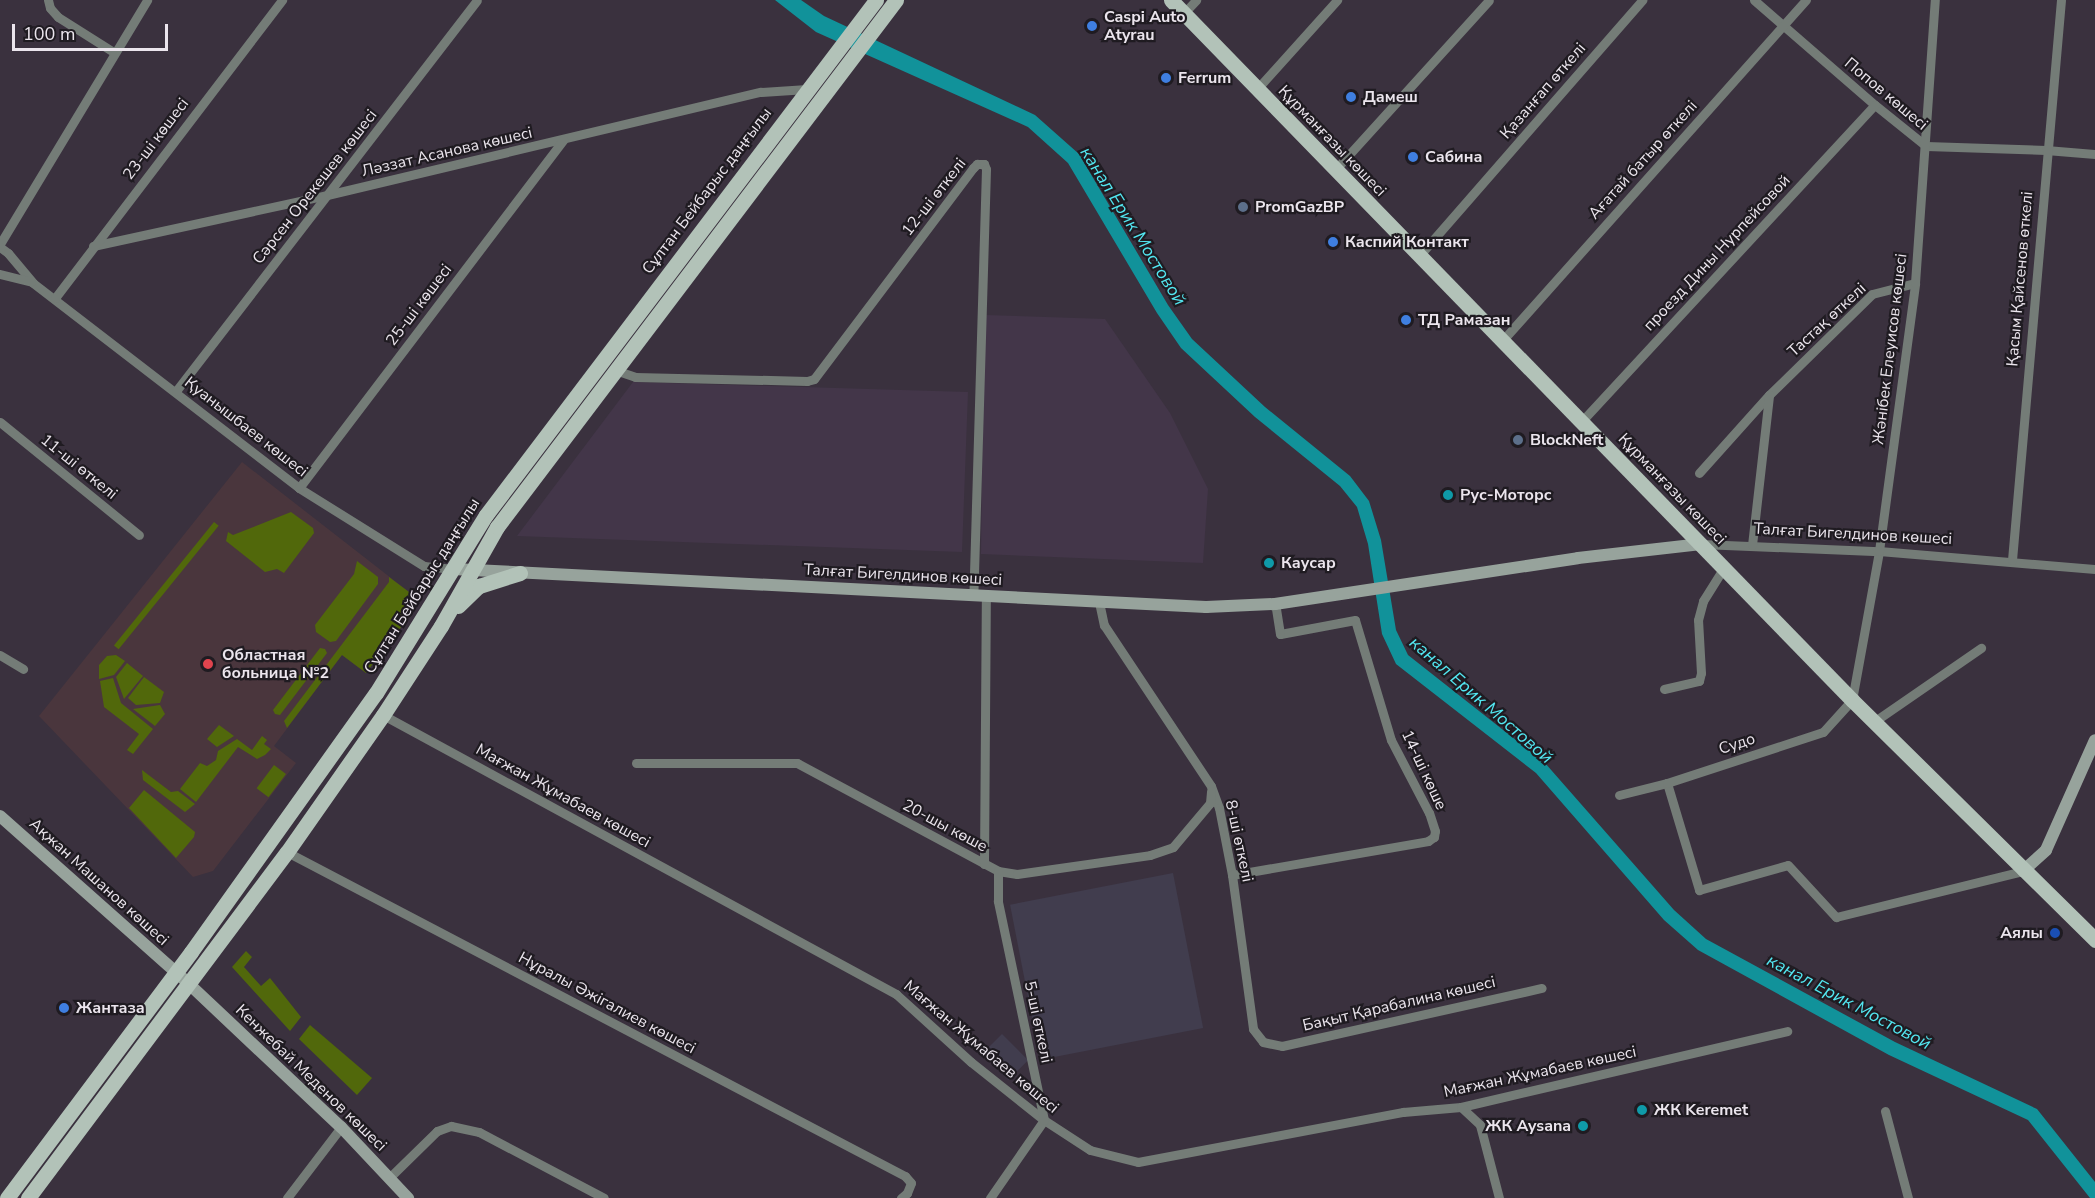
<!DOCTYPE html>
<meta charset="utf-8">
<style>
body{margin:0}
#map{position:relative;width:2095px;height:1198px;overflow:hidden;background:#3a313e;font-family:"Nunito Sans",sans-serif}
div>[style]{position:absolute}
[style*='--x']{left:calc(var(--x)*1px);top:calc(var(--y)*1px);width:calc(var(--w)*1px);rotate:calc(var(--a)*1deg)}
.built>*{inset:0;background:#433649}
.industrial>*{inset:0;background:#413d4e;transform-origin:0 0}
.medical>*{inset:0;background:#4a363d}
.green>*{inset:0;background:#51680b;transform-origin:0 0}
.water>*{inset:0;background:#11929a}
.street>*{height:9px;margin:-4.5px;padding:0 4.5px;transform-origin:4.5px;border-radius:4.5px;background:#747c77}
.secondary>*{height:12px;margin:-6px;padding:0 6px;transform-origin:6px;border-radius:6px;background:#97a39c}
.primary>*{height:15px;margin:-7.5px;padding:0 7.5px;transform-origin:7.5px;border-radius:7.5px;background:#b2c2b8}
.dots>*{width:16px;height:16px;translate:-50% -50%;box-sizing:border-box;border:3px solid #1f1b21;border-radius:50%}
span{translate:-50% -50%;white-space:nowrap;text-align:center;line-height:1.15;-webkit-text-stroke:4.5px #1f1b21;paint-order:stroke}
.poi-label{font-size:16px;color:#ebe5ed;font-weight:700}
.left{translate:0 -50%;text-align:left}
.right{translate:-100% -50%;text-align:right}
.street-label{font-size:16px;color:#ebe5ed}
.water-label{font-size:18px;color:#53e7f1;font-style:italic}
.scale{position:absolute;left:12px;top:24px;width:156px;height:27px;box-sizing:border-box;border:3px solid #ebe5ed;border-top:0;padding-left:8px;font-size:18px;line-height:21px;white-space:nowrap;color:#ebe5ed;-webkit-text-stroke:4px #1f1b21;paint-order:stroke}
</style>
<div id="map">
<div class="built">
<i style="clip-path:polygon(984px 315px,1105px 319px,1170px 413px,1208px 489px,1203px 563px,981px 554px)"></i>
<i style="clip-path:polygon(633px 382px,968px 392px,962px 552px,517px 536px)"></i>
</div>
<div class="industrial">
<i style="left:1173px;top:873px;width:158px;height:166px;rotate:79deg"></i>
<i style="left:1002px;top:1034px;width:37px;height:28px;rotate:45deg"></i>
</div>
<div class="medical">
<i style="clip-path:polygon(242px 462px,409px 592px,405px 622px,366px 673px,342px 655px,274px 746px,296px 763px,213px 871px,193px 877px,39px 716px)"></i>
</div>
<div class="green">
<i style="clip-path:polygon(291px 512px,313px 528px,314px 533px,284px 573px,277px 569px,265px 572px,226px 541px,228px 532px,233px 535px)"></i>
<i style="left:214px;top:522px;width:6px;height:159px;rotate:39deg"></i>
<i style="clip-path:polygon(357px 561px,378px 577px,378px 584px,336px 641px,330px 642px,316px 632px,315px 625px,354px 574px)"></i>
<i style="clip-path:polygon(389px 577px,409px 592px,405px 622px,366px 673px,342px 655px,287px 728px,284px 721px,389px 582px)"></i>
<i style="clip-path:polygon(320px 648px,325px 649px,327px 653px,280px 715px,275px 714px,273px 710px)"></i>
<i style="clip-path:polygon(116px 655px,125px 661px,114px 675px,99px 679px,99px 665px,107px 656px)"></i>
<i style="clip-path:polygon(127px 663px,143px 676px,124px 699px,116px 677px)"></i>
<i style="clip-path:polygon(144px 677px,164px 692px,160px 703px,136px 705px,128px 698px)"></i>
<i style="clip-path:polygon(113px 678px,121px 703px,153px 729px,133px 754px,127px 750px,139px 734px,104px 707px,100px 681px)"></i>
<i style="clip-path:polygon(160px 705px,165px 714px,155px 726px,133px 709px)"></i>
<i style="clip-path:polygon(219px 725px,234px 736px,217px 747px,207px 739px)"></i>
<i style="clip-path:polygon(262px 736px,267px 740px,264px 744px,271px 749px,265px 755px,257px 759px,238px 747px,196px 802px,180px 789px,200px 763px,207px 766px,216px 760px,218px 751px,237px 739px,252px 750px)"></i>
<i style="left:274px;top:765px;width:15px;height:29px;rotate:37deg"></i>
<i style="clip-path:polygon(142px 770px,171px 792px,178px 791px,195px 804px,185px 812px,143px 780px)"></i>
<i style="clip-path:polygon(144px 790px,195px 832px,194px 837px,176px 858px,129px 808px)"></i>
<i style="clip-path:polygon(246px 951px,252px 957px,244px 967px,261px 986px,270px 978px,301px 1017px,290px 1031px,232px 967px)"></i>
<i style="clip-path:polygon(310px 1025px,372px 1078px,357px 1095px,299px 1039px)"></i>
</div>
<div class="water">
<i style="clip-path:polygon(775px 0,801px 0,824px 16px,1035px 115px,1079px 154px,1168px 305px,1192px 339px,1265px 407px,1350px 476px,1369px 501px,1381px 540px,1396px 630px,1408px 655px,1545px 763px,1674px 910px,1706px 939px,1895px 1042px,2037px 1109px,2095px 1182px,2095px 1198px,2090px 1198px,2028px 1120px,1889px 1055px,1698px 950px,1664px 920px,1536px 773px,1396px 664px,1382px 634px,1368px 544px,1357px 507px,1340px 486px,1255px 417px,1181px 348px,1157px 313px,1068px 163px,1028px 127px,816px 32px)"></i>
</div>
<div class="street">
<i style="--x:48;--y:0;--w:8;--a:76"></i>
<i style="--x:50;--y:8;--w:12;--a:48"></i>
<i style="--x:58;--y:17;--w:67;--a:32.3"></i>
<i style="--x:1754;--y:0;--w:160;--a:41"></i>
<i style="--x:1875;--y:105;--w:65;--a:38.8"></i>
<i style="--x:1926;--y:146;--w:120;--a:1.9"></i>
<i style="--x:2046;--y:150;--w:49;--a:4.7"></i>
<i style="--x:1184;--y:13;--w:18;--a:-47"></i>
<i style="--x:1257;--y:89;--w:120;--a:-48"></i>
<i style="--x:1335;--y:170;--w:229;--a:-47.8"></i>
<i style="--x:0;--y:244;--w:285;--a:-58.9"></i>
<i style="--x:93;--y:246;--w:239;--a:-12.3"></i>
<i style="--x:327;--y:195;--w:446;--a:-13.4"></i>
<i style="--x:761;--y:92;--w:46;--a:-3.7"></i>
<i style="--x:0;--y:247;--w:10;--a:37"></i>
<i style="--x:8;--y:253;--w:39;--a:50"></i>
<i style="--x:33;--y:283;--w:336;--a:37.6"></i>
<i style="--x:299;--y:488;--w:147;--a:32"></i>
<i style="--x:424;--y:566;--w:29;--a:6"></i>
<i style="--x:1419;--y:256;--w:340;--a:-48.9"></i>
<i style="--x:0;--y:274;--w:32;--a:14"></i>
<i style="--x:55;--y:298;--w:375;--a:-52.7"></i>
<i style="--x:1502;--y:341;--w:457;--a:-48.3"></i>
<i style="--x:615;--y:370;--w:21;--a:19"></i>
<i style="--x:635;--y:377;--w:172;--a:1.3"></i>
<i style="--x:807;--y:381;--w:7;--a:-16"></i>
<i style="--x:814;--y:379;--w:264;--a:-53"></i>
<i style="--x:973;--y:168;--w:6;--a:-45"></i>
<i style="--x:977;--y:164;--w:7;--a:0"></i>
<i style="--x:984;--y:164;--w:5;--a:68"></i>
<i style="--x:986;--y:169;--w:426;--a:91.7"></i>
<i style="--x:176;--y:391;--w:493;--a:-52.4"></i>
<i style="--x:0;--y:422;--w:179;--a:39.1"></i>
<i style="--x:1581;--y:422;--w:432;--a:-47.2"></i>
<i style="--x:1699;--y:473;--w:105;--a:-48.1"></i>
<i style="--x:1769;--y:395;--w:144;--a:-44.4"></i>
<i style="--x:1872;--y:294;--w:44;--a:-14.3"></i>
<i style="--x:299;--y:488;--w:437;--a:-52.8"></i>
<i style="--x:1701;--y:544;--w:178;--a:2.3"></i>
<i style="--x:1879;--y:551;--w:217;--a:4.8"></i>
<i style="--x:1752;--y:545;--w:151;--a:-83.5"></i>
<i style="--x:2012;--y:560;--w:562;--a:-85"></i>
<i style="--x:1099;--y:602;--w:24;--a:78"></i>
<i style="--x:1104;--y:625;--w:193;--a:56.4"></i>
<i style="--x:1211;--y:786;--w:23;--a:70"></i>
<i style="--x:1219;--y:808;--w:68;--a:79"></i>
<i style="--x:1232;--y:875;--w:155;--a:82.2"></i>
<i style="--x:1253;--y:1029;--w:16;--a:52"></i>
<i style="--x:1263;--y:1042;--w:19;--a:12"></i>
<i style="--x:1282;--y:1046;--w:266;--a:-12.6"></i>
<i style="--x:0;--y:655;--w:27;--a:31"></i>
<i style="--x:1664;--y:689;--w:36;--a:-13"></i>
<i style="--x:1699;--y:681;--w:8;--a:-76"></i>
<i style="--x:1701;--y:673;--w:53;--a:-93.2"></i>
<i style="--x:1698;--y:620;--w:20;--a:-75"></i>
<i style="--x:1703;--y:601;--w:40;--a:-58"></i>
<i style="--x:383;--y:715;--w:584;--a:28.54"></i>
<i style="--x:896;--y:994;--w:101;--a:42.2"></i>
<i style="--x:971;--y:1062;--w:93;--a:38.5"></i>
<i style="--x:1044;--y:1120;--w:55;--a:33.1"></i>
<i style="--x:1090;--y:1150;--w:49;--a:14"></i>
<i style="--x:1138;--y:1162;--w:270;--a:-10.7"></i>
<i style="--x:1403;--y:1112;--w:58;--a:-4.9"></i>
<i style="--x:1461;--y:1107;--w:335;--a:-13.1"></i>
<i style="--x:1875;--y:721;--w:129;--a:-34.6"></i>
<i style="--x:636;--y:763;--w:161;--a:0"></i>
<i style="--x:797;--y:763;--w:228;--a:28.2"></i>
<i style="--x:998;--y:871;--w:19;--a:9"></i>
<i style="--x:1017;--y:874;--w:134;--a:-8.1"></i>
<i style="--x:1150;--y:855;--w:24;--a:-19"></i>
<i style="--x:1173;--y:847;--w:57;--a:-49.9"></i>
<i style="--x:1210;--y:803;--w:12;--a:-85"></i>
<i style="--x:1667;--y:783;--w:112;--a:73.3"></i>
<i style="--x:1699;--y:890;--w:92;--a:-15.7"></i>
<i style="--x:1788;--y:865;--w:71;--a:47.3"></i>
<i style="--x:1836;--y:917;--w:193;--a:-13.8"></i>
<i style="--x:1619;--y:795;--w:49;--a:-14"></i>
<i style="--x:1667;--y:783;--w:164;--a:-18.1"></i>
<i style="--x:1823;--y:732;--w:43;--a:-47.8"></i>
<i style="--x:1852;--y:700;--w:151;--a:-79.7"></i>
<i style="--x:1879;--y:551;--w:270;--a:-82.3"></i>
<i style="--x:1915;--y:283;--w:284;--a:-86"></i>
<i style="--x:287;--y:852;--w:698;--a:27.67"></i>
<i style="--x:905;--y:1176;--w:9;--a:49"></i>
<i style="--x:911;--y:1183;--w:11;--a:112"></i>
<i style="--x:907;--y:1193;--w:8;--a:140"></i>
<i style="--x:984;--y:864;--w:269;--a:-89.6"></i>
<i style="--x:1232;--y:875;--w:199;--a:-9.8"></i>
<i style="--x:1428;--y:841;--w:7;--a:-34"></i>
<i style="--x:1434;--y:837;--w:6;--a:-81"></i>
<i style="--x:1435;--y:831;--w:19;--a:-108"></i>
<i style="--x:1429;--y:813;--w:82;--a:-117.5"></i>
<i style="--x:1391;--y:740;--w:125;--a:-106.7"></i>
<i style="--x:1355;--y:620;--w:76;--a:169.4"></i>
<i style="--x:1280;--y:634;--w:30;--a:-99"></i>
<i style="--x:1461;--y:1107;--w:26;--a:43"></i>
<i style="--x:1480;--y:1125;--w:75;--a:75.4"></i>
<i style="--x:1885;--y:1111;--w:90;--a:75.2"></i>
<i style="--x:389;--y:1178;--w:67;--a:-44.4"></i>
<i style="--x:437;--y:1131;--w:15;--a:-20"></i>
<i style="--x:451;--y:1126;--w:29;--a:12"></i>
<i style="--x:479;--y:1132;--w:141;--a:27.8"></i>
<i style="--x:287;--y:1198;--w:89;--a:-52.7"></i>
<i style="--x:990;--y:1198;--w:95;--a:-55.3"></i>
<i style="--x:1044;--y:1120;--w:224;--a:-101.9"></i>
<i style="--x:998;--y:901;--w:30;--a:-90"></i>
</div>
<div class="secondary">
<i style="--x:453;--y:569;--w:754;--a:2.89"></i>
<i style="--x:1206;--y:607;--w:69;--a:-2.5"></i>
<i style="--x:1275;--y:604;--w:306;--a:-8.6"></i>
<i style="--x:1578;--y:558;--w:124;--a:-6.5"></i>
<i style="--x:0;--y:816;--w:253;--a:41.6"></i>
<i style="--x:189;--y:984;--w:209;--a:43.3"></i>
<i style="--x:341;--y:1127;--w:98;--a:46.7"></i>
<i style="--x:2023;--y:871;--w:31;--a:-42"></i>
<i style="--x:2046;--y:850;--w:120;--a:-66"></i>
</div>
<div class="primary">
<i style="--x:1171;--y:0;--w:977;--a:45.79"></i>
<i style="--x:1852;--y:700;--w:342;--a:44.6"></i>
<i style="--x:458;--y:606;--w:29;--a:-44"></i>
<i style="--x:479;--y:586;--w:43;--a:-17.6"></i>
<i style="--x:7;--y:1198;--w:307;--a:-53.2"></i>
<i style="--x:191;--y:952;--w:318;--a:-54.5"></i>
<i style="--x:376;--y:693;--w:209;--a:-58.3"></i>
<i style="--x:486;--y:515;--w:646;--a:-52.86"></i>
<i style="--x:28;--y:1198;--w:432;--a:-53.2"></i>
<i style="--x:287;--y:852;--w:167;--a:-55"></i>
<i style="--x:383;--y:715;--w:106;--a:-56.9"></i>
<i style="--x:441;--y:626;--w:114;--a:-60.5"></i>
<i style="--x:497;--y:527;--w:661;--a:-52.87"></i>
</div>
<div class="dots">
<i style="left:1092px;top:26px;background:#3f7fe0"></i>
<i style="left:1166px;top:78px;background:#3f7fe0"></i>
<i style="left:1351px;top:97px;background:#3f7fe0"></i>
<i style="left:1413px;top:157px;background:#3f7fe0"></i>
<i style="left:1243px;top:207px;background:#5c6f8a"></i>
<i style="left:1333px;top:242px;background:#3f7fe0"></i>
<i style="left:1406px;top:320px;background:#3f7fe0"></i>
<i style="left:1518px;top:440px;background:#5c6f8a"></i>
<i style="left:1448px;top:495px;background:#0f9aa8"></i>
<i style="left:1269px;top:563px;background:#0f9aa8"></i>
<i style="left:208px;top:664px;background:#e0444e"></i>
<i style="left:2055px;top:933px;background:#1a4fb4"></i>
<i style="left:64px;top:1008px;background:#3f7fe0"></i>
<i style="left:1642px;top:1110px;background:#0f9aa8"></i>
<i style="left:1583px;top:1126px;background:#0f9aa8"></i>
</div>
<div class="poi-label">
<span class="left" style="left:1104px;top:26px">Caspi Auto<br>Atyrau</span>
<span class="left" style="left:1178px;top:78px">Ferrum</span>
<span class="left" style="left:1363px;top:97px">Дамеш</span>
<span class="left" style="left:1425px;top:157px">Сабина</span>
<span class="left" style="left:1255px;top:207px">PromGazBP</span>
<span class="left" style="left:1345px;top:242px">Каспий Контакт</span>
<span class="left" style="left:1418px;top:320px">ТД Рамазан</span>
<span class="left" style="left:1530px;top:440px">BlockNeft</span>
<span class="left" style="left:1460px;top:495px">Рус-Моторс</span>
<span class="left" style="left:1281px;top:563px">Каусар</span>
<span class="left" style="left:222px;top:664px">Областная<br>больница №2</span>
<span class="right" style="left:2043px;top:933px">Аялы</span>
<span class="left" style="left:76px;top:1008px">Жантаза</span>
<span class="left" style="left:1654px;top:1110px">ЖК Keremet</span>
<span class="right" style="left:1571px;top:1126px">ЖК Aysana</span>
</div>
<div class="street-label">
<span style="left:1543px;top:91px;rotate:-49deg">Қазанғап өткелі</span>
<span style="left:1886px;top:94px;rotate:40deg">Попов көшесі</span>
<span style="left:156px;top:139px;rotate:-53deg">23-ші көшесі</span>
<span style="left:1332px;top:141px;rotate:46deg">Құрманғазы көшесі</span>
<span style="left:447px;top:152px;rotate:-13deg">Ләззат Асанова көшесі</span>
<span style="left:1643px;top:160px;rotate:-48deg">Ағатай батыр өткелі</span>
<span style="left:315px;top:187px;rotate:-52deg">Сәрсен Орекешев көшесі</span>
<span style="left:707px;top:191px;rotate:-53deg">Сұлтан Бейбарыс даңғылы</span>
<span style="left:934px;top:197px;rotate:-52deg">12-ші өткелі</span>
<span style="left:1717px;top:253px;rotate:-47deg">проезд Дины Нурпейсовой</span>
<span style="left:2020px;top:279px;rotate:-85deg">Қасым Қайсенов өткелі</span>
<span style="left:419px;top:305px;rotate:-53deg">25-ші көшесі</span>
<span style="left:1827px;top:320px;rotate:-43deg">Тастақ өткелі</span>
<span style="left:1890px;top:349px;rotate:-83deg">Жәнібек Елеуисов көшесі</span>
<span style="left:246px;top:427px;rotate:38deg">Қуанышбаев көшесі</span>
<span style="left:79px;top:467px;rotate:39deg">11-ші өткелі</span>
<span style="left:1672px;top:489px;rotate:46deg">Құрманғазы көшесі</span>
<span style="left:1853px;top:534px;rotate:3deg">Талғат Бигелдинов көшесі</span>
<span style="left:903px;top:575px;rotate:3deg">Талғат Бигелдинов көшесі</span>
<span style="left:422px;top:586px;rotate:-58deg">Сұлтан Бейбарыс даңғылы</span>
<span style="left:1737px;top:744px;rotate:-18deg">Судо</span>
<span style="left:1424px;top:770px;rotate:65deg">14-ші көше</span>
<span style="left:563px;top:796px;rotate:29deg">Мағжан Жұмабаев көшесі</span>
<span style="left:945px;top:826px;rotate:28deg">20-шы көше</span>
<span style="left:1239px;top:841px;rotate:78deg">8-ші өткелі</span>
<span style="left:99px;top:882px;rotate:42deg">Ақжан Машанов көшесі</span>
<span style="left:607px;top:1003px;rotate:28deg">Нұралы Әжiгалиев көшесi</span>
<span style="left:1399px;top:1004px;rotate:-13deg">Бақыт Қарабалина көшесі</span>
<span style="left:1038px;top:1022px;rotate:78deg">5-ші өткелі</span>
<span style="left:981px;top:1047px;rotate:40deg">Мағжан Жұмабаев көшесі</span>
<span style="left:1540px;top:1072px;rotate:-12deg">Мағжан Жұмабаев көшесі</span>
<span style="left:311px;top:1078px;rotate:44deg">Кенжебай Меденов көшесі</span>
</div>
<div class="water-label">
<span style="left:1133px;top:226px;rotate:58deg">канал Ерик Мостовой</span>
<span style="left:1481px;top:700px;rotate:41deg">канал Ерик Мостовой</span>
<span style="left:1849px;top:1002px;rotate:28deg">канал Ерик Мостовой</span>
</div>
<div class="scale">100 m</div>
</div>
